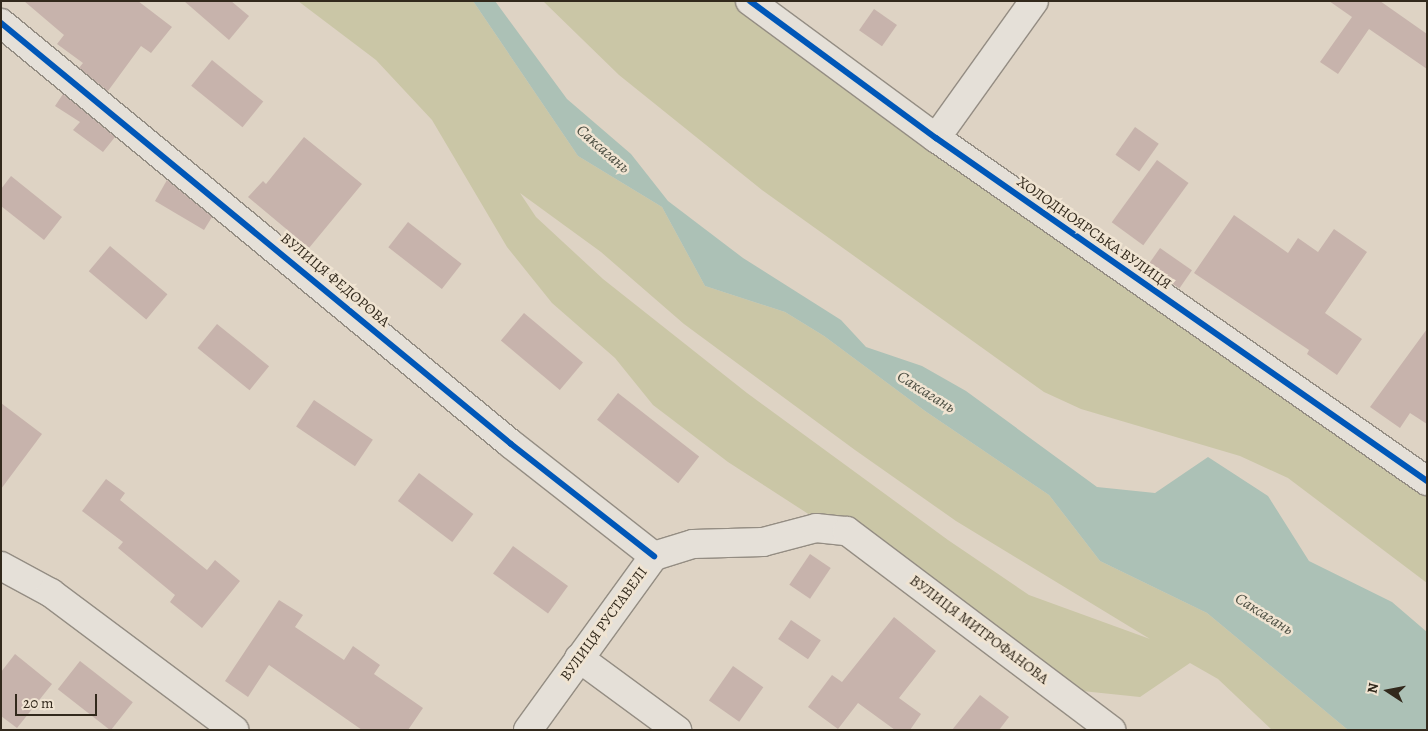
<!DOCTYPE html>
<meta charset="utf-8">
<style>
body{margin:0}
#map{position:relative;width:1428px;height:731px;overflow:hidden;background:#ded3c4;font-family:Alegreya,serif}
div>[style]{position:absolute}
[style*='--x']{left:calc(var(--x)*1px);top:calc(var(--y)*1px);width:calc(var(--w)*1px);rotate:calc(var(--a)*1deg)}
.green>*{inset:0;background:#cac6a6}
.water>*{inset:0;background:#acc1b6}
.building>*{inset:0;background:#c7b3ac;transform-origin:0 0}
.roads{filter:drop-shadow(1px 0 #948d83) drop-shadow(-1px 0 #948d83) drop-shadow(0 1px #948d83) drop-shadow(0 -1px #948d83)}
.minor>*{height:28px;margin:-14px;padding:0 14px;transform-origin:14px;border-radius:14px;background:#e5e0d8}
.cycleway>*{height:6px;margin:-3px;padding:0 3px;transform-origin:3px;border-radius:3px;background:#0057b8}
span{translate:-50% -50%;white-space:nowrap;text-align:center;line-height:1.15;-webkit-text-stroke:5px #f0e4d2;paint-order:stroke}
.street-label{font-size:15px;color:#32291c}
.water-label{font-size:16px;color:#4b4d41;font-style:italic}
.frame{position:absolute;inset:0;border:2px solid #32291c;pointer-events:none}
.north{position:absolute;left:1363px;top:666px;width:50px;height:50px;-webkit-text-stroke:4px #f0e4d2;paint-order:stroke;rotate:281deg;font-size:14px;font-weight:700;line-height:20px;text-align:center;color:#32291c}
.north::after{content:'';display:block;margin:auto;width:18px;height:22px;background:#32291c;clip-path:polygon(50% 0,100% 100%,50% 72%,0 100%)}
.scale{position:absolute;left:15px;top:694px;width:82px;height:22px;box-sizing:border-box;border:2px solid #32291c;border-top:0;padding-left:6px;font-size:15px;line-height:18px;white-space:nowrap;color:#32291c;-webkit-text-stroke:4px #f0e4d2;paint-order:stroke}
</style>
<div id="map">
<div class="green">
<i style="clip-path:polygon(evenodd,298px 1px,473px 1px,578px 156px,662px 207px,705px 286px,785px 312px,824px 336px,925px 411px,1049px 495px,1100px 561px,1207px 613px,1348px 730px,1272px 730px,1218px 679px,1190px 663px,1140px 697px,1082px 691px,728px 462px,653px 405px,615px 358px,552px 303px,507px 247px,432px 120px,376px 60px,298px 1px,520px 193px,601px 252px,684px 324px,855px 450px,956px 521px,1150px 639px,1029px 595px,948px 540px,747px 393px,603px 279px,536px 217px,520px 193px)"></i>
<i style="clip-path:polygon(543px 1px,750px 1px,1427px 481px,1427px 583px,1288px 478px,1240px 456px,1081px 409px,1044px 392px,762px 190px,619px 75px)"></i>
</div>
<div class="water">
<i style="clip-path:polygon(473px 1px,495px 1px,567px 99px,631px 154px,668px 201px,743px 258px,841px 320px,866px 347px,922px 366px,966px 391px,1097px 487px,1155px 493px,1208px 457px,1268px 496px,1309px 561px,1392px 602px,1427px 632px,1427px 730px,1348px 730px,1207px 613px,1100px 561px,1049px 495px,925px 411px,824px 336px,785px 312px,705px 286px,662px 207px,578px 156px)"></i>
</div>
<div class="building">
<i style="clip-path:polygon(24px 1px,138px 1px,172px 27px,151px 53px,141px 46px,108px 91px,79px 68px,83px 63px,57px 44px,64px 35px)"></i>
<i style="clip-path:polygon(184px 1px,231px 1px,249px 16px,229px 40px)"></i>
<i style="clip-path:polygon(1329px 1px,1380px 1px,1427px 34px,1427px 69px,1369px 29px,1338px 74px,1320px 62px,1352px 17px)"></i>
<i style="left:874px;top:9px;width:28px;height:26px;rotate:35deg"></i>
<i style="left:212px;top:60px;width:66px;height:33px;rotate:39deg"></i>
<i style="clip-path:polygon(63px 94px,115px 137px,103px 152px,73px 130px,80px 122px,55px 106px)"></i>
<i style="left:1135px;top:127px;width:29px;height:34px;rotate:35deg"></i>
<i style="clip-path:polygon(304px 137px,362px 184px,309px 248px,248px 197px,263px 181px,266px 184px)"></i>
<i style="left:1157px;top:160px;width:39px;height:77px;rotate:36deg"></i>
<i style="clip-path:polygon(11px 176px,62px 217px,44px 240px,1px 206px,1px 189px)"></i>
<i style="clip-path:polygon(167px 180px,212px 217px,204px 230px,155px 201px)"></i>
<i style="clip-path:polygon(1234px 215px,1288px 253px,1298px 238px,1318px 252px,1334px 229px,1367px 252px,1325px 313px,1362px 339px,1337px 375px,1307px 354px,1309px 350px,1194px 273px)"></i>
<i style="left:408px;top:222px;width:68px;height:32px;rotate:38deg"></i>
<i style="left:110px;top:246px;width:75px;height:33px;rotate:40deg"></i>
<i style="left:1160px;top:248px;width:39px;height:22px;rotate:35deg"></i>
<i style="left:524px;top:313px;width:77px;height:36px;rotate:40deg"></i>
<i style="left:217px;top:324px;width:67px;height:31px;rotate:39deg"></i>
<i style="clip-path:polygon(1427px 329px,1427px 424px,1410px 413px,1400px 428px,1370px 407px)"></i>
<i style="left:618px;top:393px;width:103px;height:34px;rotate:38deg"></i>
<i style="left:314px;top:400px;width:71px;height:32px;rotate:34deg"></i>
<i style="clip-path:polygon(1px 403px,42px 434px,1px 489px)"></i>
<i style="left:419px;top:473px;width:68px;height:35px;rotate:37deg"></i>
<i style="clip-path:polygon(106px 479px,125px 493px,120px 500px,207px 570px,215px 560px,240px 581px,202px 628px,170px 602px,175px 595px,118px 548px,123px 542px,82px 511px)"></i>
<i style="left:513px;top:546px;width:68px;height:34px;rotate:36deg"></i>
<i style="left:810px;top:554px;width:25px;height:37px;rotate:34deg"></i>
<i style="clip-path:polygon(279px 600px,303px 615px,295px 627px,344px 660px,353px 646px,380px 665px,374px 674px,423px 708px,408px 730px,362px 730px,269px 665px,248px 697px,225px 681px)"></i>
<i style="clip-path:polygon(894px 617px,936px 651px,899px 698px,921px 714px,910px 730px,895px 730px,858px 703px,838px 729px,808px 707px,832px 675px,842px 682px)"></i>
<i style="left:791px;top:620px;width:36px;height:23px;rotate:34deg"></i>
<i style="clip-path:polygon(15px 654px,52px 684px,17px 728px,1px 716px,1px 672px)"></i>
<i style="left:80px;top:661px;width:67px;height:36px;rotate:38deg"></i>
<i style="left:733px;top:666px;width:37px;height:42px;rotate:35deg"></i>
<i style="clip-path:polygon(980px 695px,1009px 717px,999px 730px,952px 730px)"></i>
</div>
<div class="roads">
<div class="minor">
<i style="--x:750;--y:1;--w:231;--a:36.4"></i>
<i style="--x:936;--y:138;--w:599;--a:34.94"></i>
<i style="--x:1;--y:23;--w:661;--a:39.54"></i>
<i style="--x:511;--y:444;--w:182;--a:38.1"></i>
<i style="--x:936;--y:138;--w:168;--a:-54.4"></i>
<i style="--x:1;--y:566;--w:57;--a:28.4"></i>
<i style="--x:51;--y:593;--w:229;--a:36.8"></i>
<i style="--x:579;--y:658;--w:122;--a:36.3"></i>
<i style="--x:528;--y:730;--w:215;--a:-54.1"></i>
<i style="--x:654;--y:556;--w:41;--a:-17.1"></i>
<i style="--x:693;--y:544;--w:70;--a:-1.6"></i>
<i style="--x:763;--y:542;--w:55;--a:-14.8"></i>
<i style="--x:816;--y:528;--w:31;--a:6"></i>
<i style="--x:847;--y:531;--w:331;--a:37"></i>
</div>
</div>
<div class="cycleway">
<i style="--x:750;--y:1;--w:231;--a:36.4"></i>
<i style="--x:936;--y:138;--w:599;--a:34.94"></i>
<i style="--x:1;--y:23;--w:661;--a:39.54"></i>
<i style="--x:511;--y:444;--w:182;--a:38.1"></i>
</div>
<div class="street-label">
<span style="left:1094px;top:233px;rotate:35deg">ХОЛОДНОЯРСЬКА ВУЛИЦЯ</span>
<span style="left:335px;top:280px;rotate:40deg">ВУЛИЦЯ ФЕДОРОВА</span>
<span style="left:604px;top:624px;rotate:-54deg">ВУЛИЦЯ РУСТАВЕЛІ</span>
<span style="left:979px;top:630px;rotate:37deg">ВУЛИЦЯ МИТРОФАНОВА</span>
</div>
<div class="water-label">
<span style="left:603px;top:149px;rotate:41deg">Саксагань</span>
<span style="left:926px;top:392px;rotate:32deg">Саксагань</span>
<span style="left:1264px;top:614px;rotate:32deg">Саксагань</span>
</div>
<div class="frame"></div>
<div class="north">N</div>
<div class="scale">20 m</div>
</div>
